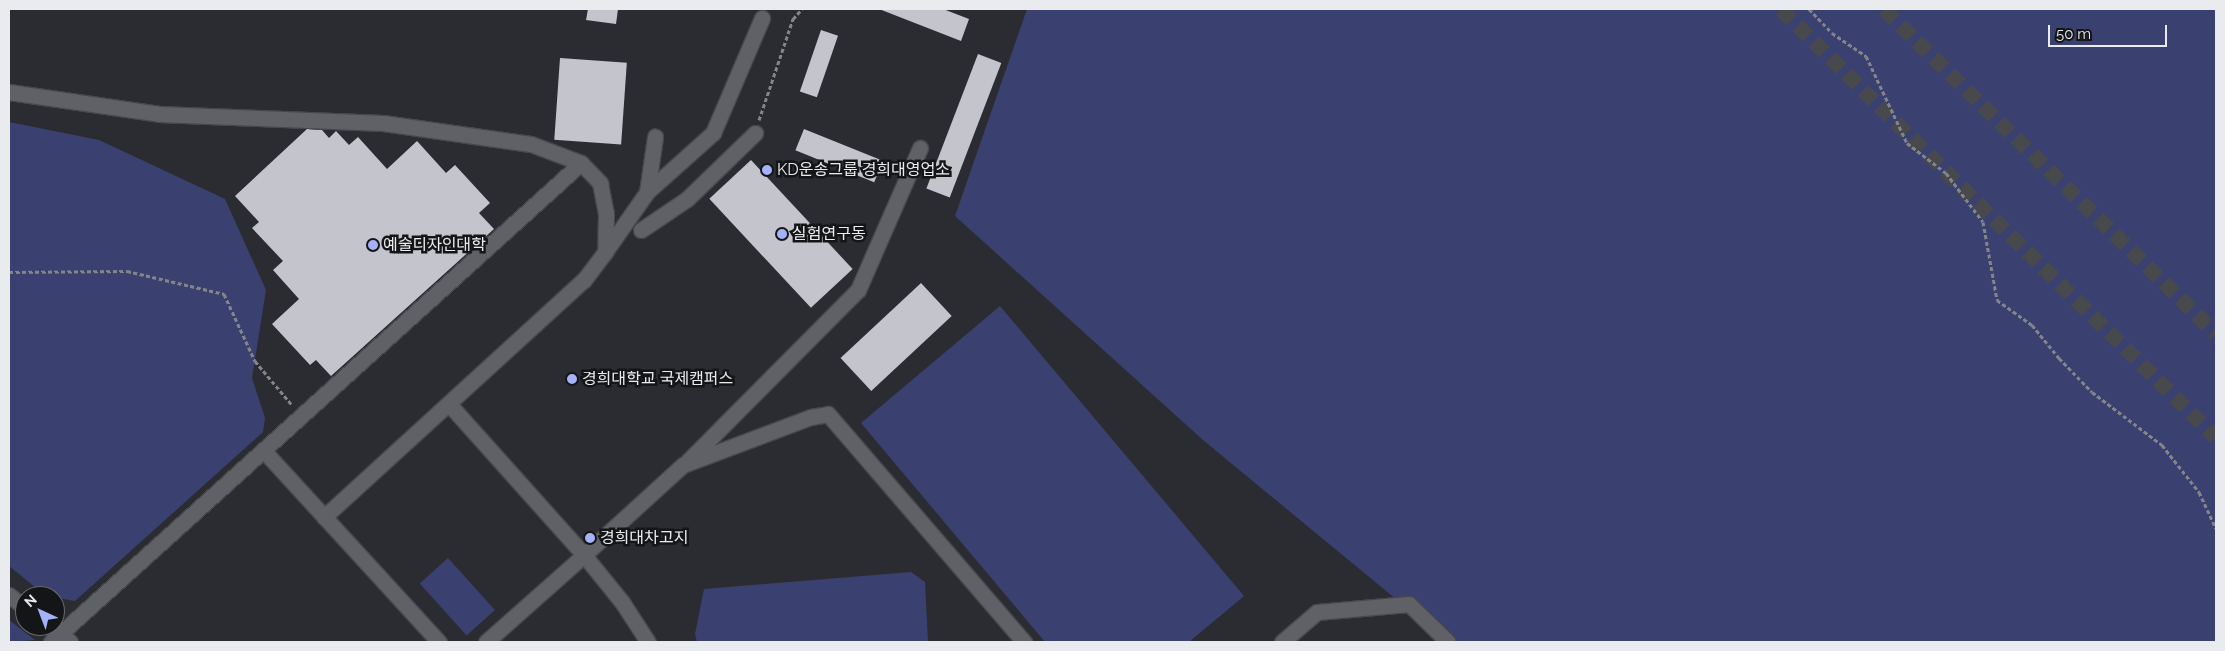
<!DOCTYPE html>
<meta charset="utf-8">
<style>
body{margin:0}
#map{position:relative;width:2225px;height:651px;overflow:hidden;background:#2b2c31;font-family:Raleway,"Noto Sans KR",sans-serif}
div>[style]{position:absolute}
[style*='--x']{left:calc(var(--x)*1px);top:calc(var(--y)*1px);width:calc(var(--w)*1px);rotate:calc(var(--a)*1deg)}
.green>*{inset:0;background:#3a4170;transform-origin:0 0}
.building>*{inset:0;background:#c4c5cc;transform-origin:0 0}
.highway-tunnel>*{height:15px;margin-top:-7.5px;transform-origin:0;background:repeating-linear-gradient(90deg,#48494d 0 15px,transparent 0 23px)}
.path>*{height:3px;margin-top:-1.5px;transform-origin:0;background:repeating-linear-gradient(90deg,#848589 0 4px,transparent 0 6.5px)}
.roads{filter:drop-shadow(1px 0 #47484c) drop-shadow(-1px 0 #47484c) drop-shadow(0 1px #47484c) drop-shadow(0 -1px #47484c)}
.minor>*{height:15px;margin:-7.5px;padding:0 7.5px;transform-origin:7.5px;border-radius:7.5px;background:#606167}
.dots>*{width:14px;height:14px;translate:-50% -50%;box-sizing:border-box;border:2px solid #141517;border-radius:50%}
span{translate:-50% -50%;white-space:nowrap;text-align:center;line-height:1.15;-webkit-text-stroke:5px #141517;paint-order:stroke}
.poi-label{font-size:16px;color:#eaebee}
.left{translate:0 -50%;text-align:left}
.frame{position:absolute;inset:0;border:10px solid #eaebee;pointer-events:none}
.north{position:absolute;left:15px;top:586px;width:50px;height:50px;box-sizing:border-box;background:#141517;border:1px solid #6a6b6d;border-radius:50%;rotate:317deg;font-size:14px;font-weight:700;line-height:20px;text-align:center;color:#eaebee}
.north::after{content:'';display:block;margin:auto;width:18px;height:22px;background:#a4b2fc;clip-path:polygon(50% 0,100% 100%,50% 72%,0 100%)}
.scale{position:absolute;left:2048px;top:25px;width:119px;height:22px;box-sizing:border-box;border:2px solid #eaebee;border-top:0;padding-left:6px;font-size:15px;line-height:18px;white-space:nowrap;color:#eaebee;-webkit-text-stroke:4px #141517;paint-order:stroke}
</style>
<div id="map">
<div class="green">
<i style="clip-path:polygon(1027px 9px,2216px 9px,2216px 642px,1448px 642px,1203px 440px,955px 216px)"></i>
<i style="clip-path:polygon(9px 122px,99px 140px,225px 199px,266px 290px,252px 378px,265px 418px,263px 432px,75px 601px,46px 596px,9px 566px)"></i>
<i style="clip-path:polygon(1000px 306px,1244px 596px,1189px 642px,1045px 642px,861px 423px)"></i>
<i style="left:448px;top:558px;width:70px;height:38px;rotate:48deg"></i>
<i style="clip-path:polygon(911px 572px,925px 582px,928px 642px,697px 642px,695px 634px,704px 589px)"></i>
<i style="clip-path:polygon(9px 620px,35px 640px,9px 642px)"></i>
</div>
<div class="building">
<i style="clip-path:polygon(588px 9px,618px 9px,616px 24px,586px 20px)"></i>
<i style="clip-path:polygon(879px 9px,943px 9px,969px 19px,961px 41px)"></i>
<i style="left:821px;top:30px;width:18px;height:65px;rotate:19deg"></i>
<i style="left:978px;top:54px;width:25px;height:144px;rotate:21deg"></i>
<i style="left:560px;top:58px;width:67px;height:82px;rotate:4deg"></i>
<i style="clip-path:polygon(307px 129px,322px 130px,329px 138px,336px 131px,349px 145px,358px 137px,387px 169px,417px 141px,446px 173px,455px 165px,490px 203px,479px 213px,494px 229px,331px 376px,316px 360px,310px 365px,272px 324px,299px 299px,273px 270px,283px 261px,252px 228px,259px 222px,235px 196px)"></i>
<i style="left:804px;top:129px;width:85px;height:23px;rotate:22deg"></i>
<i style="left:751px;top:160px;width:149px;height:57px;rotate:47deg"></i>
<i style="left:921px;top:283px;width:45px;height:110px;rotate:47deg"></i>
</div>
<div class="highway-tunnel">
<i style="--x:1781;--y:9;--w:610;--a:44.54"></i>
<i style="--x:1884;--y:9;--w:464;--a:44.3"></i>
</div>
<div class="path">
<i style="--x:1809;--y:9;--w:33;--a:46"></i>
<i style="--x:1832;--y:33;--w:41;--a:34.1"></i>
<i style="--x:1866;--y:56;--w:96;--a:64.8"></i>
<i style="--x:1907;--y:143;--w:49;--a:37.6"></i>
<i style="--x:1946;--y:173;--w:61;--a:52.9"></i>
<i style="--x:1983;--y:222;--w:79;--a:79.8"></i>
<i style="--x:1997;--y:300;--w:43;--a:35.5"></i>
<i style="--x:2032;--y:325;--w:43;--a:50.7"></i>
<i style="--x:2059;--y:358;--w:47;--a:45.9"></i>
<i style="--x:2092;--y:392;--w:88;--a:37.1"></i>
<i style="--x:2162;--y:445;--w:60;--a:51.8"></i>
<i style="--x:2199;--y:492;--w:40;--a:65"></i>
<i style="--x:759;--y:120;--w:107;--a:-71.4"></i>
<i style="--x:793;--y:19;--w:13;--a:-48"></i>
<i style="--x:9;--y:272;--w:118;--a:-0.5"></i>
<i style="--x:127;--y:271;--w:100;--a:13.3"></i>
<i style="--x:224;--y:294;--w:74;--a:65.2"></i>
<i style="--x:255;--y:361;--w:57;--a:49.9"></i>
</div>
<div class="roads">
<div class="minor">
<i style="--x:9;--y:92;--w:152;--a:8.3"></i>
<i style="--x:159;--y:114;--w:224;--a:2.3"></i>
<i style="--x:383;--y:123;--w:149;--a:8.1"></i>
<i style="--x:531;--y:144;--w:53;--a:20.8"></i>
<i style="--x:581;--y:163;--w:28;--a:46"></i>
<i style="--x:600;--y:183;--w:31;--a:79"></i>
<i style="--x:606;--y:213;--w:39;--a:91"></i>
<i style="--x:605;--y:252;--w:73;--a:-55"></i>
<i style="--x:647;--y:192;--w:89;--a:-41.8"></i>
<i style="--x:713;--y:133;--w:125;--a:-66.9"></i>
<i style="--x:647;--y:192;--w:56;--a:-81.7"></i>
<i style="--x:641;--y:230;--w:55;--a:-34"></i>
<i style="--x:687;--y:199;--w:95;--a:-44.1"></i>
<i style="--x:449;--y:404;--w:203;--a:48.2"></i>
<i style="--x:584;--y:555;--w:131;--a:138.4"></i>
<i style="--x:264;--y:451;--w:259;--a:47.5"></i>
<i style="--x:688;--y:461;--w:241;--a:-45.2"></i>
<i style="--x:858;--y:290;--w:155;--a:-66.4"></i>
<i style="--x:324;--y:517;--w:352;--a:-42.4"></i>
<i style="--x:584;--y:280;--w:35;--a:-53"></i>
<i style="--x:9;--y:595;--w:21;--a:39"></i>
<i style="--x:51;--y:626;--w:25;--a:40"></i>
<i style="--x:51;--y:642;--w:714;--a:-42.11"></i>
<i style="--x:648;--y:642;--w:48;--a:-123"></i>
<i style="--x:622;--y:602;--w:60;--a:-129"></i>
<i style="--x:584;--y:555;--w:134;--a:-42.3"></i>
<i style="--x:683;--y:465;--w:137;--a:-20.6"></i>
<i style="--x:811;--y:417;--w:17;--a:-10"></i>
<i style="--x:828;--y:414;--w:301;--a:49.3"></i>
<i style="--x:1282;--y:642;--w:46;--a:-40.6"></i>
<i style="--x:1317;--y:612;--w:92;--a:-5"></i>
<i style="--x:1409;--y:604;--w:54;--a:44.3"></i>
</div>
</div>
<div class="dots">
<i style="left:767px;top:170px;background:#a4b2fc"></i>
<i style="left:782px;top:234px;background:#a4b2fc"></i>
<i style="left:373px;top:245px;background:#a4b2fc"></i>
<i style="left:572px;top:379px;background:#a4b2fc"></i>
<i style="left:590px;top:538px;background:#a4b2fc"></i>
</div>
<div class="poi-label">
<span class="left" style="left:777px;top:170px">KD운송그룹 경희대영업소</span>
<span class="left" style="left:792px;top:234px">실험연구동</span>
<span class="left" style="left:383px;top:245px">예술디자인대학</span>
<span class="left" style="left:582px;top:379px">경희대학교 국제캠퍼스</span>
<span class="left" style="left:600px;top:538px">경희대차고지</span>
</div>
<div class="frame"></div>
<div class="north">N</div>
<div class="scale">50 m</div>
</div>
